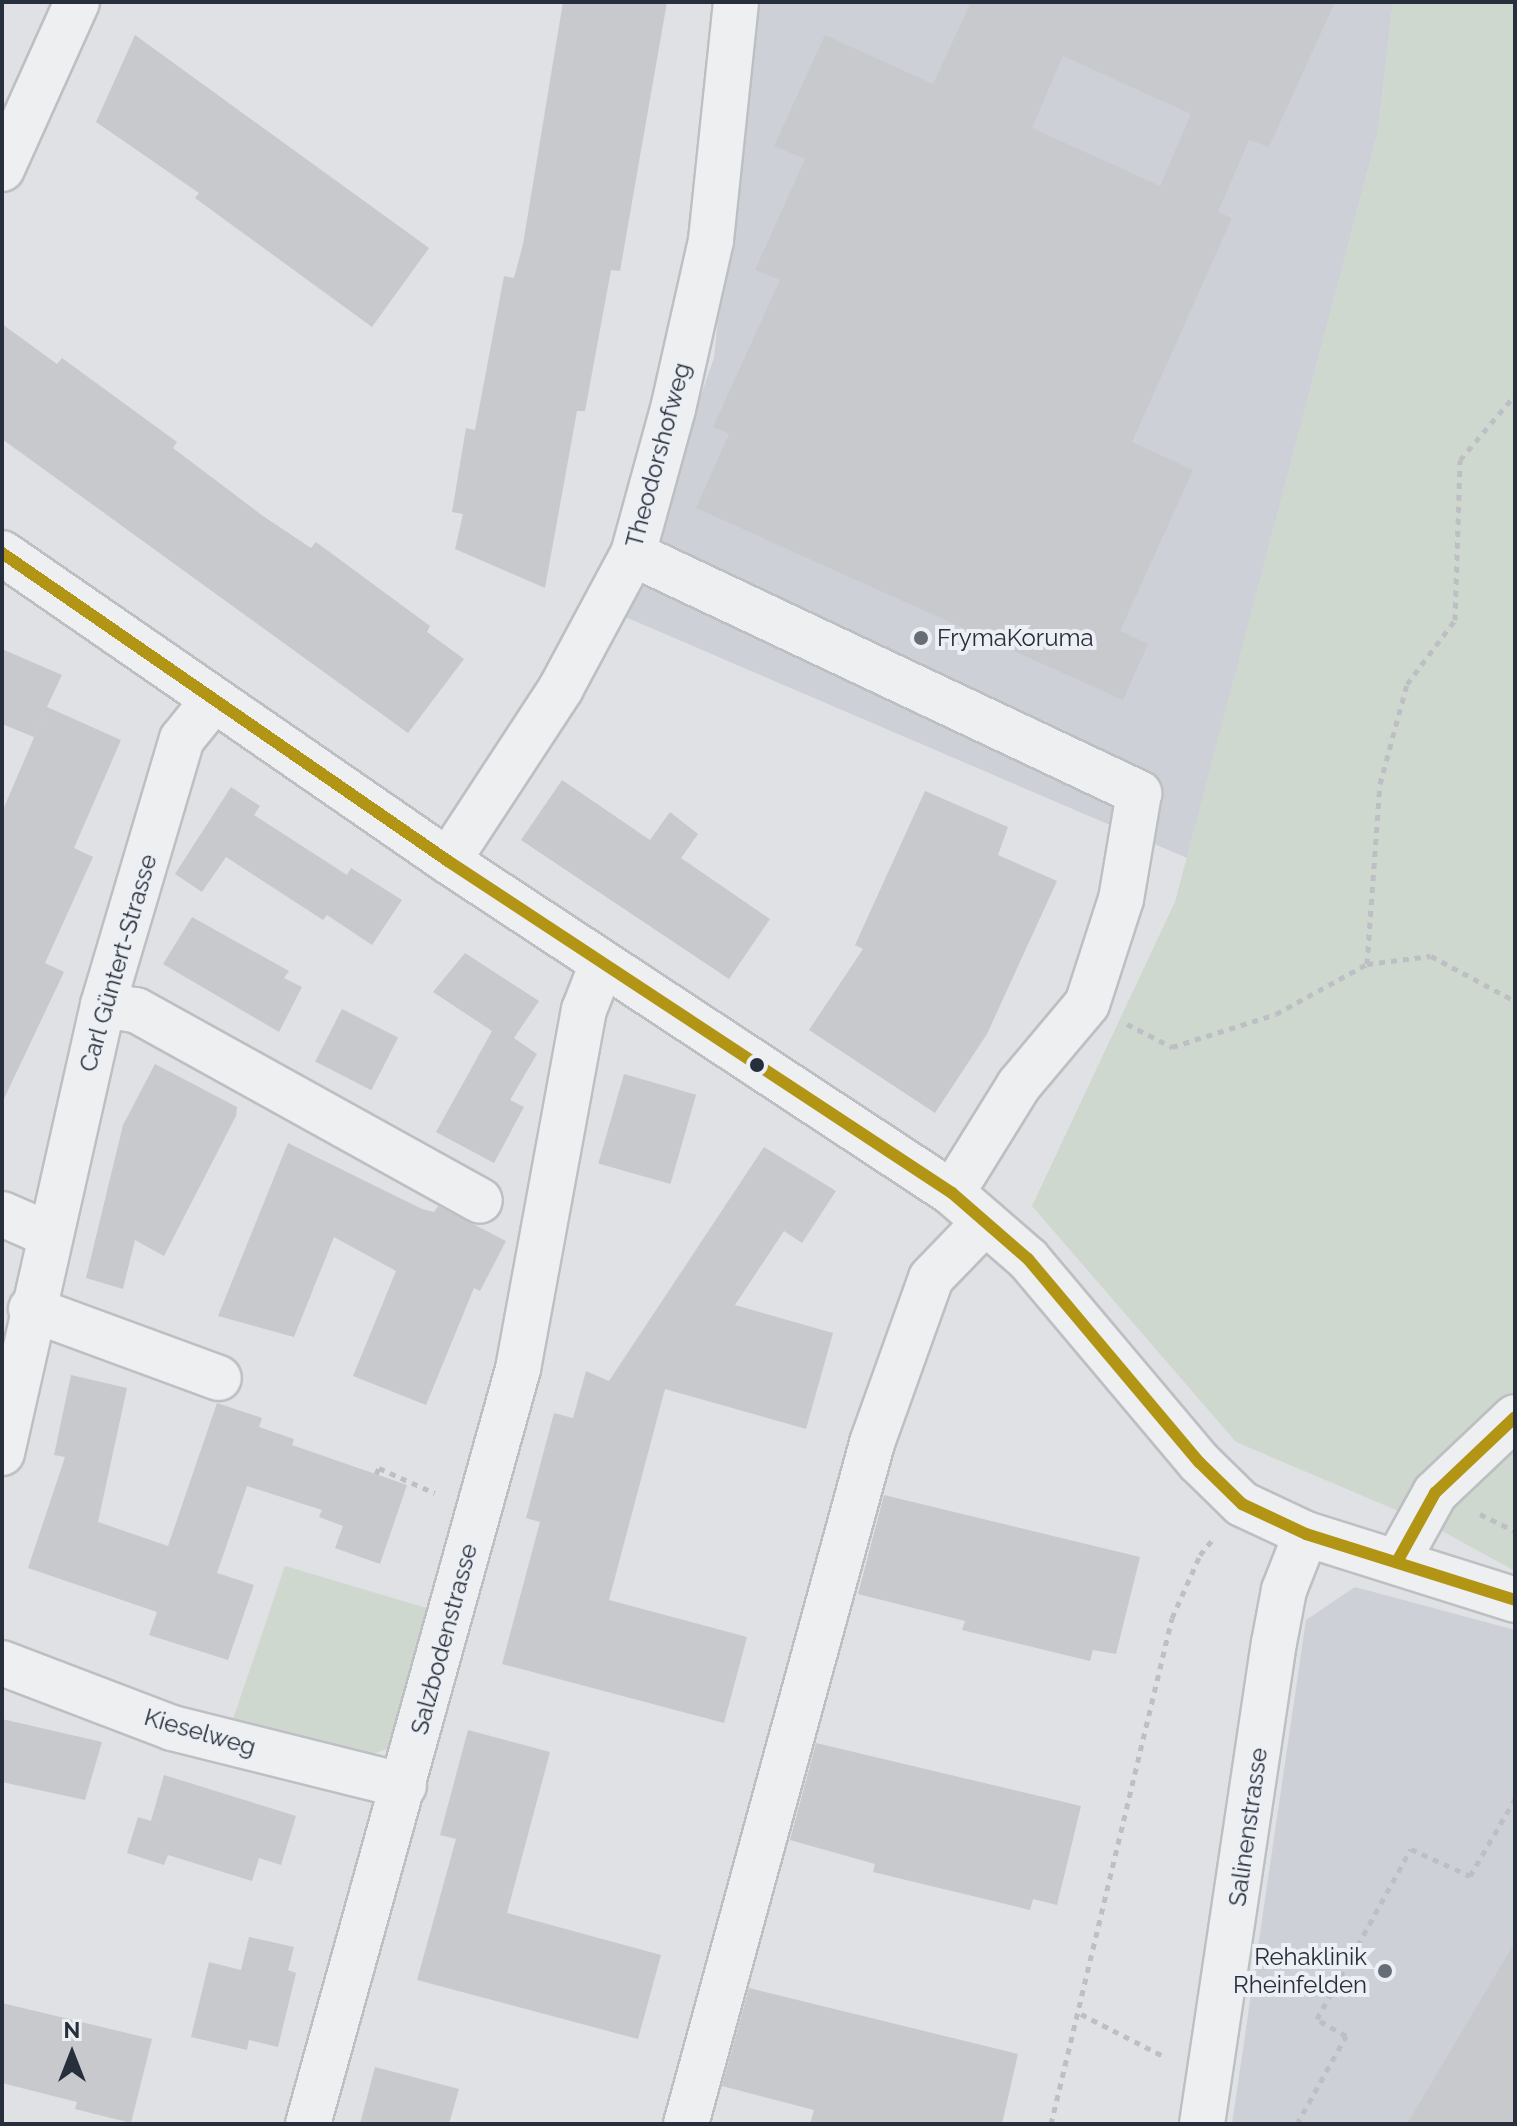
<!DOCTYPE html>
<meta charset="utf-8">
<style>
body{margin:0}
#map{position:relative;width:1517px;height:2126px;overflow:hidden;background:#dfe1e4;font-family:Raleway,sans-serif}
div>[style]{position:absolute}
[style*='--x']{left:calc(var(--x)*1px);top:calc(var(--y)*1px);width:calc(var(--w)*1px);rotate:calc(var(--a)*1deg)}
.built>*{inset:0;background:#cdd0d7}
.green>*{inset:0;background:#cfd8cf}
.building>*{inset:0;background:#c7c9cc;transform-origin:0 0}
.path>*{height:5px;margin-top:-2.5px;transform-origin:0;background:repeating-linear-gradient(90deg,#bebfc4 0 6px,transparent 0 12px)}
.roads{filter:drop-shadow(2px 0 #bdbfc2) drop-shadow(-2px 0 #bdbfc2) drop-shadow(0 2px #bdbfc2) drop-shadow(0 -2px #bdbfc2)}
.minor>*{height:44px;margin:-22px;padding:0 22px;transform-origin:22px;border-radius:22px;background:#eeeff1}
.bus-1>*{height:12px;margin:-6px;padding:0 6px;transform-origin:6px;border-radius:6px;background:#b39515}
.dots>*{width:22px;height:22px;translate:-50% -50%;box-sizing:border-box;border:4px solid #eceff4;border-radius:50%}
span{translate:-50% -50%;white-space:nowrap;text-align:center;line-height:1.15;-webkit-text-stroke:8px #eceff4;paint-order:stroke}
.street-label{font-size:24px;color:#272e3c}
.poi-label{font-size:24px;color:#272e3c}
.left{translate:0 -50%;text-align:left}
.right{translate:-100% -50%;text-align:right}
.frame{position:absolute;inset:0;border:4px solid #272e3c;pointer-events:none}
.north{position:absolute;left:32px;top:2014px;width:80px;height:80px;-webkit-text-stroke:6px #eceff4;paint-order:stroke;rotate:0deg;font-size:22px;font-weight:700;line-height:32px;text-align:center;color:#272e3c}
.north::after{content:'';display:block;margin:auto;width:28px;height:36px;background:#272e3c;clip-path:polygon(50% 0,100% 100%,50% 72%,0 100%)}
</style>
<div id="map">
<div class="built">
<i style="clip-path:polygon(751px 2px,1393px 2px,1378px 132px,1187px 858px,623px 616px,714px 358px)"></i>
<i style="clip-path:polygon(1355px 1587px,1515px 1630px,1515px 2124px,1232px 2124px,1306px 1620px)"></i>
</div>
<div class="green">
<i style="clip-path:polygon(1393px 2px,1515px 2px,1515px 1571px,1429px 1524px,1236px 1442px,1032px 1206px,1175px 902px,1378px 132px)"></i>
<i style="clip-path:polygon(285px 1566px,430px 1609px,400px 1735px,387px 1749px,370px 1755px,231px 1725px)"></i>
</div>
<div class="building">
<i style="clip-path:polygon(563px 2px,667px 2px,620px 271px,611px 270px,585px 411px,577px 411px,545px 588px,455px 549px,463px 514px,452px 512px,466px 428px,475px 430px,504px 276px,514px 278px,523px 244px)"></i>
<i style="clip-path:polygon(evenodd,971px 2px,1335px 2px,1269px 147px,1249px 140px,1218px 212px,1232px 218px,1132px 442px,1193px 470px,1120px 631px,1148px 644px,1123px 700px,696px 508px,729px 434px,713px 427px,780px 280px,755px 270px,805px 159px,774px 146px,825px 35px,933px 84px,971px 2px,1063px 56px,1191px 114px,1160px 186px,1032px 128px,1063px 56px)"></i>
<i style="clip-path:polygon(135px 35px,429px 248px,372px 327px,195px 198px,199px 193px,96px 122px)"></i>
<i style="clip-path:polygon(2px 324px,57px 364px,62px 358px,177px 442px,173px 448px,263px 516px,311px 548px,316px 542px,430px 626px,427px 632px,464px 659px,408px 733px,2px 439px)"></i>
<i style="clip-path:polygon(2px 649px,62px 675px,47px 707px,121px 740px,74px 848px,93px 857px,45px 963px,64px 972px,2px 1103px,2px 812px,45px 712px,34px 737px,2px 724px)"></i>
<i style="clip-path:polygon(562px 780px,650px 840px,670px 812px,698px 834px,681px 858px,770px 919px,729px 979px,521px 840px)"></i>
<i style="clip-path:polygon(231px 787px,260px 806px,254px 815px,347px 875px,351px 868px,402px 900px,372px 945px,327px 915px,323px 920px,226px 857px,202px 892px,175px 874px)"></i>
<i style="clip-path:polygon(925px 791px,1008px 827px,998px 855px,1057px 881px,987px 1034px,935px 1113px,809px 1030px,863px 949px,855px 945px)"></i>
<i style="clip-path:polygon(192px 917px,289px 971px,284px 978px,302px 987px,279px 1032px,163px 964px)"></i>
<i style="clip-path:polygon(465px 953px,539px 1001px,514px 1038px,537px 1054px,510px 1100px,524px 1107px,494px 1163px,436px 1132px,492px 1031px,433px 992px)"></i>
<i style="left:342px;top:1009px;width:63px;height:59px;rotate:27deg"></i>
<i style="clip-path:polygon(155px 1064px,237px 1107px,236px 1116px,164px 1256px,135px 1240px,123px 1289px,86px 1278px,123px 1125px)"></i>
<i style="left:624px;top:1074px;width:75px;height:93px;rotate:16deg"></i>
<i style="clip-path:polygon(288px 1143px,422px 1209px,434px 1212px,438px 1206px,506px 1241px,480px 1291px,474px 1288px,426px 1405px,353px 1376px,396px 1271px,334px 1237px,294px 1337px,218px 1316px)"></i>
<i style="clip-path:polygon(764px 1147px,836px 1191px,802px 1243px,784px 1231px,735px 1305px,833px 1333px,806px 1429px,665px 1389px,609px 1600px,747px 1637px,724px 1723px,502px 1664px,540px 1522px,526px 1518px,554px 1413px,573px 1418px,586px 1371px,609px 1381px)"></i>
<i style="clip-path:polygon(71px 1375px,127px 1388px,98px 1522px,168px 1546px,217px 1403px,262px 1418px,259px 1427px,294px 1439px,292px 1445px,407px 1485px,380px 1564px,335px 1548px,343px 1526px,319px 1517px,322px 1510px,247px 1486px,217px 1573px,254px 1585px,228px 1660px,149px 1635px,157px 1612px,28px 1568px,65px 1457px,54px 1455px)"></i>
<i style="clip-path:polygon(884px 1495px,1140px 1557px,1116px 1654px,1093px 1650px,1090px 1661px,962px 1630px,965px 1621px,858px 1594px)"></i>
<i style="clip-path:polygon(2px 1719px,102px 1742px,85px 1800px,2px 1782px)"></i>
<i style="clip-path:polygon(468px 1730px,550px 1752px,507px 1913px,661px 1955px,638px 2039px,417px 1980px,456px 1839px,440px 1835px)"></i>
<i style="clip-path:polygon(816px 1743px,1081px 1806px,1057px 1905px,1033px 1899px,1030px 1910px,873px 1872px,875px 1864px,790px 1840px)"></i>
<i style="clip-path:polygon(164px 1775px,296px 1816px,281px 1865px,259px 1858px,252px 1881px,168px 1855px,164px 1865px,127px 1853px,138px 1817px,151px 1821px)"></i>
<i style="clip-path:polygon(249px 1937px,294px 1947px,288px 1970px,296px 1973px,278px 2047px,249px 2040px,247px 2050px,191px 2037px,209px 1962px,241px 1970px)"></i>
<i style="clip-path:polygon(1515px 1942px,1515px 2124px,1407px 2124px)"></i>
<i style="clip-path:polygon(749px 1988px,1018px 2054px,1002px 2124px,810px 2124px,814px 2110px,722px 2086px)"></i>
<i style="clip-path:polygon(2px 2003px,152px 2039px,131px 2123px,75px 2109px,77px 2102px,2px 2083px)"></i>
<i style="clip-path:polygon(375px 2067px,459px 2089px,449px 2124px,360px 2124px)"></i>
</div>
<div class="path">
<i style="--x:1367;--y:964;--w:64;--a:-7.1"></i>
<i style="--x:1431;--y:956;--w:95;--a:28.2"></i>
<i style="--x:1127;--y:1024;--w:51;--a:27.1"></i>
<i style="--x:1172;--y:1047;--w:109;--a:-17.6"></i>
<i style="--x:1276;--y:1014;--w:104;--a:-28.8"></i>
<i style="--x:1367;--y:964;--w:180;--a:-85.9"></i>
<i style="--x:1380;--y:784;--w:104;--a:-74.9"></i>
<i style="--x:1407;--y:684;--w:80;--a:-53.1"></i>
<i style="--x:1455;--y:620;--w:160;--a:-88.2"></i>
<i style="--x:1460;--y:460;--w:85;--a:-49.8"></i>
<i style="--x:376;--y:1474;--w:7;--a:-63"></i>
<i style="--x:379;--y:1468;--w:61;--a:24.1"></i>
<i style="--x:1480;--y:1514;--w:39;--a:26"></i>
<i style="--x:1081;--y:2014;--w:94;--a:27.1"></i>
<i style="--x:1051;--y:2124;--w:520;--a:-76.55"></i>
<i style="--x:1172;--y:1618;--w:69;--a:-66"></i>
<i style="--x:1200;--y:1555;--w:22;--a:-51"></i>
<i style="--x:1297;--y:2124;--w:101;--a:-60.9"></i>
<i style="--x:1346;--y:2036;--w:34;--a:-150"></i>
<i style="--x:1317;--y:2019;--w:194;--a:-61.1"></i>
<i style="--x:1411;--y:1849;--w:65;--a:24.6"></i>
<i style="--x:1470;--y:1876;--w:89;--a:-59.7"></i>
</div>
<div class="roads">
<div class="minor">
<i style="--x:2;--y:169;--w:183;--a:-65.8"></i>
<i style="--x:2;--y:553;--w:542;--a:34.63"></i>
<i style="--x:448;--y:861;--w:604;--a:33.37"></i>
<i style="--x:952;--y:1193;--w:101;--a:41"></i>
<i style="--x:1028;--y:1259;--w:265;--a:49.9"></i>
<i style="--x:1199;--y:1462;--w:60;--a:44.3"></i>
<i style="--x:1242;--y:1504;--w:71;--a:25.1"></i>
<i style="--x:1306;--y:1534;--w:219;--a:17.5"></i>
<i style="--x:633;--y:554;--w:560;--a:25.28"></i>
<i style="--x:1139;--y:793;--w:108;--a:99.6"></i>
<i style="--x:1121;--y:899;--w:110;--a:107.9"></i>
<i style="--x:1087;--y:1004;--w:106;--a:130"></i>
<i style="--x:1019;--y:1085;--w:127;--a:121.8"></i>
<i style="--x:448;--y:861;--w:207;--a:-56.8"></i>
<i style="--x:561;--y:688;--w:152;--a:-61.8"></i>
<i style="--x:633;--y:554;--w:150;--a:-74.6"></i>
<i style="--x:673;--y:409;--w:173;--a:-77.3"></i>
<i style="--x:711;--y:240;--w:239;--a:-84"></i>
<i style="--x:103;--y:1005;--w:33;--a:9"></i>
<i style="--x:136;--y:1010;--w:393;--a:29"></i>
<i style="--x:2;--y:1214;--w:50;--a:23.5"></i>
<i style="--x:31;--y:1309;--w:200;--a:20.2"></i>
<i style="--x:2;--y:1453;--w:459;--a:-77.3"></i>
<i style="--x:103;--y:1005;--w:277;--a:-73.5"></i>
<i style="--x:182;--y:739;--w:48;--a:-51"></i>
<i style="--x:1398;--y:1560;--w:77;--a:-61.1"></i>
<i style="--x:1435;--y:1493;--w:110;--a:-43.5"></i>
<i style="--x:2;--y:1663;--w:182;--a:20.9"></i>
<i style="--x:172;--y:1728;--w:239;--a:14"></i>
<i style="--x:308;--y:2124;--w:784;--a:-74.46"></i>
<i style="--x:518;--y:1369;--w:365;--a:-79.6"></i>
<i style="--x:584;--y:1010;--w:49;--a:-68.6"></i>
<i style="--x:686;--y:2124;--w:706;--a:-74.72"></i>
<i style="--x:872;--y:1443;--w:175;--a:-70.3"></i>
<i style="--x:931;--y:1278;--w:78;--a:-46"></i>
<i style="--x:1202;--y:2124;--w:486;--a:-81.5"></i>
<i style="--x:1274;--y:1643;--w:54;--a:-79.3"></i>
<i style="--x:1284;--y:1590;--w:60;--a:-68.6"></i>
</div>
</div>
<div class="bus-1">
<i style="--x:2;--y:553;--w:542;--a:34.63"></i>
<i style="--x:448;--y:861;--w:604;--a:33.37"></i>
<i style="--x:952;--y:1193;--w:101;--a:41"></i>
<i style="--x:1028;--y:1259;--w:265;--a:49.9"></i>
<i style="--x:1199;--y:1462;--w:60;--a:44.3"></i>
<i style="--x:1242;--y:1504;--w:71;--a:25.1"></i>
<i style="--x:1306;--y:1534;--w:219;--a:17.5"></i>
<i style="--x:1398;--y:1560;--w:77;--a:-61.1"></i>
<i style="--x:1435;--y:1493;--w:110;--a:-43.5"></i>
</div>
<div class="dots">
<i style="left:921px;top:638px;background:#676d77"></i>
<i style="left:757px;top:1065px;background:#272e3c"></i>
<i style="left:1385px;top:1971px;background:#676d77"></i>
</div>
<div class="street-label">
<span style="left:658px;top:455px;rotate:-75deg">Theodorshofweg</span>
<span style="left:118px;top:963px;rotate:-74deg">Carl Güntert-Strasse</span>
<span style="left:444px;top:1639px;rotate:-75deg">Salzbodenstrasse</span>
<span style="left:200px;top:1732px;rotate:16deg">Kieselweg</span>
<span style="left:1248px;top:1827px;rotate:-82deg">Salinenstrasse</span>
</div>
<div class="poi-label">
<span class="left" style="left:937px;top:638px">FrymaKoruma</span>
<span class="right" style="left:1367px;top:1971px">Rehaklinik<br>Rheinfelden</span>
</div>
<div class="frame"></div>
<div class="north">N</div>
</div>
